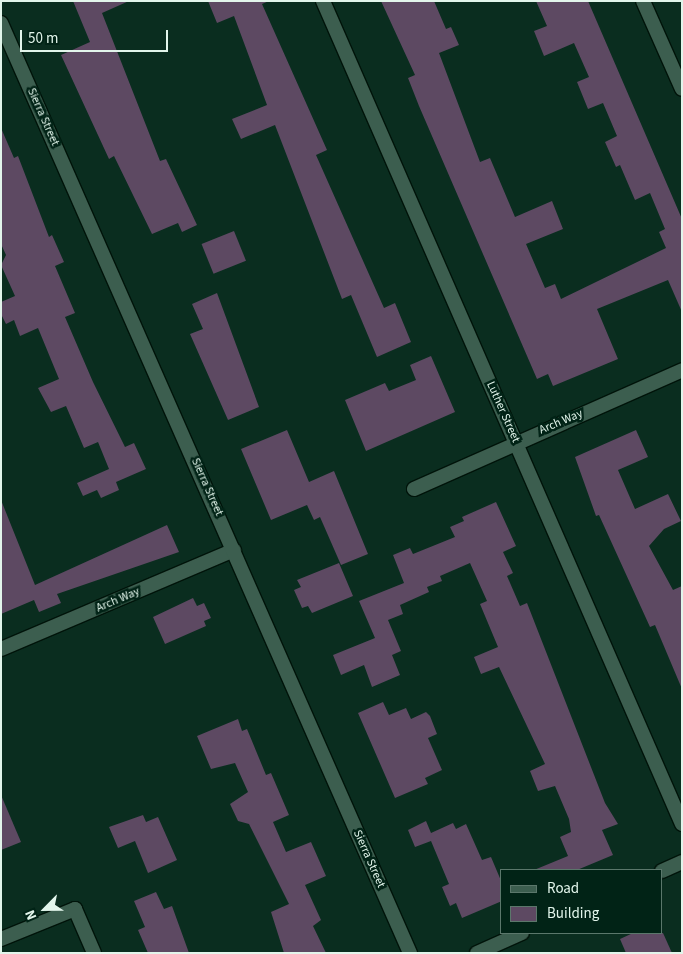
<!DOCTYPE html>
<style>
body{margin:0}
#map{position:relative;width:683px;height:954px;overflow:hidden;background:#0a2d1f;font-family:"Source Sans 3",sans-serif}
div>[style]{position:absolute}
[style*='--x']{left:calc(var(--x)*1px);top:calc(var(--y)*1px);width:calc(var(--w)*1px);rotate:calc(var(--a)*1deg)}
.building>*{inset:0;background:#5d4962;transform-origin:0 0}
.roads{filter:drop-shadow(1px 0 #00140a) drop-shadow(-1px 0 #00140a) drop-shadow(0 1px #00140a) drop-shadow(0 -1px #00140a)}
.minor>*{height:14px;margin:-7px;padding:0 7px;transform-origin:7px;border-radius:7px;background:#3c5e4f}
.tertiary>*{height:14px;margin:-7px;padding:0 7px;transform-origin:7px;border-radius:7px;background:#3c5e4f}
span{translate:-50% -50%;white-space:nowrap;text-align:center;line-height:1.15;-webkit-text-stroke:5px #012316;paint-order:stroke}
.street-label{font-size:12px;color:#e2f5eb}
.frame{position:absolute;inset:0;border:2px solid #e2f5eb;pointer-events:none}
.legend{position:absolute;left:500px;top:869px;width:162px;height:65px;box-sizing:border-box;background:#012316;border:1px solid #5b776b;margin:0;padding:6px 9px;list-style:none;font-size:15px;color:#e2f5eb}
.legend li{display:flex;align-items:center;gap:10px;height:25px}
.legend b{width:25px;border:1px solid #5b776b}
.north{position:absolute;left:20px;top:884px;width:50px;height:50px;-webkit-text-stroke:4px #012316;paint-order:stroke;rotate:247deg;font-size:14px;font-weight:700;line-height:20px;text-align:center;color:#e2f5eb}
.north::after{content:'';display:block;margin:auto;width:18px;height:22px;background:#e2f5eb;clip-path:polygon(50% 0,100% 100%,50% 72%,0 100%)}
.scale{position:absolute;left:20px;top:30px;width:148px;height:22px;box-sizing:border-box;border:2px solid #e2f5eb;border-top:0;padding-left:6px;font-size:15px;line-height:18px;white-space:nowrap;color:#e2f5eb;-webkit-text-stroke:4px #012316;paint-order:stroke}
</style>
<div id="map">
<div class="building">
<i style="clip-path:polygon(73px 1px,129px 1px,102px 13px,160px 161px,166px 159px,197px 225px,182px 232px,178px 223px,152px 234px,114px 156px,109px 159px,61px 55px,90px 42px)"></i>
<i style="clip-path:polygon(208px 1px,269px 1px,262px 4px,327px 150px,316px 155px,384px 308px,395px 303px,411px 342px,377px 357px,351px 295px,342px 299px,275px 125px,241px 139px,232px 119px,267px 105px,234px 16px,217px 23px)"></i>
<i style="clip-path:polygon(381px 1px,434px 1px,446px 29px,451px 27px,459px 45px,439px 53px,480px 162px,490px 158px,515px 217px,552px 201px,563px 229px,526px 244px,545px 288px,555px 284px,561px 299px,666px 248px,659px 232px,665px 229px,650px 193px,635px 200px,620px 165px,616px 167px,605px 142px,617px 136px,603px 103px,588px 109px,577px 82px,589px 77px,574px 43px,544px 56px,534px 31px,547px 26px,536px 1px,588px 1px,682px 219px,682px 312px,668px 280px,597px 309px,618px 359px,553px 386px,548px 374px,537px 379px,419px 106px,408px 78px,415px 75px)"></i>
<i style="clip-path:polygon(1px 128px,14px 158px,18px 156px,49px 237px,52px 235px,64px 262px,55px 266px,75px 313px,65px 317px,93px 382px,125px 447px,134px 443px,146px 469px,116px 482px,119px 490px,101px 498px,97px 490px,83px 496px,77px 483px,109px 469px,98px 442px,84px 448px,66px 406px,51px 412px,38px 388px,59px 379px,38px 328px,20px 336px,14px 320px,6px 324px,1px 314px,1px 302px,15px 296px,1px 265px,6px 255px,1px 244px)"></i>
<i style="left:234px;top:231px;width:32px;height:35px;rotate:68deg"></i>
<i style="clip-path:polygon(217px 293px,259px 407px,228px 420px,190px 334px,203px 329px,192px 304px)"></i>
<i style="clip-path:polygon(431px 356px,455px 412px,366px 451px,345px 400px,385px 383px,389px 391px,416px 380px,410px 365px)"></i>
<i style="clip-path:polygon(287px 430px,309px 482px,334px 471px,368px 554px,341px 565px,320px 517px,314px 520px,307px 505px,271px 520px,241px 449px)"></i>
<i style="clip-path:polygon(636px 430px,648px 457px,618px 470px,635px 509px,668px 494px,681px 521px,664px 529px,649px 546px,673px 590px,682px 586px,682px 689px,655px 625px,650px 627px,599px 515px,596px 516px,575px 457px)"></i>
<i style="clip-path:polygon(1px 500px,35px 585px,167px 525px,179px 552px,57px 594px,61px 603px,39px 612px,34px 600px,1px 614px)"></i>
<i style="clip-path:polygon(496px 502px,516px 546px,503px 552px,513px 573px,507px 576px,520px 606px,527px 603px,605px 803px,618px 824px,602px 830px,613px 855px,577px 870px,534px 870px,568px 856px,560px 837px,571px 832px,569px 819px,555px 786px,538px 791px,530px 771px,545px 764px,499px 667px,481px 674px,474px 657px,498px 647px,480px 604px,487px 601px,470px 563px,440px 576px,442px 581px,427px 587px,429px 592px,400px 605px,403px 614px,388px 620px,401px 651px,392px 655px,400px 675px,372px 687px,364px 665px,341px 675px,333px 655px,375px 638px,359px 601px,404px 583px,393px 555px,410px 548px,413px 554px,455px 537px,450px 527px,464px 521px,462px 517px)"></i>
<i style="clip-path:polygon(339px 563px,353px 596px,312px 613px,308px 606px,302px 608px,294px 590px,301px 587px,297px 580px)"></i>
<i style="clip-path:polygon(193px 598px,197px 606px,204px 603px,211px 618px,204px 621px,206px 626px,165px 644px,153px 617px)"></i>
<i style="clip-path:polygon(383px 702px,389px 715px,406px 708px,411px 719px,426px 712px,430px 716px,437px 734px,428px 738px,442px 770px,425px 778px,428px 784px,395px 798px,358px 713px)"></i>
<i style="clip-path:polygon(238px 719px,242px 731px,247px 729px,266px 775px,271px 773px,289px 815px,273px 822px,286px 852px,311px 842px,326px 876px,305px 885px,321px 920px,313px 926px,326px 953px,284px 953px,271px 912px,289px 904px,249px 824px,238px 821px,230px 804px,248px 792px,235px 763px,211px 769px,197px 736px)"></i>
<i style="clip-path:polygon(1px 795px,21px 842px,1px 850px)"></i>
<i style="clip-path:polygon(143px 815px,146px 822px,158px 817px,177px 860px,148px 873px,135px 841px,118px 848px,109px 827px)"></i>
<i style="clip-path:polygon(426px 821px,431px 833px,453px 823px,456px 829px,466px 824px,482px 860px,491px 857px,502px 883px,502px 901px,462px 918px,456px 903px,450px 906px,442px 887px,449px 884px,431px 841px,415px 847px,408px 830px)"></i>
<i style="clip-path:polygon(156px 892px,164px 909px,172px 906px,189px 953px,148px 953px,138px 930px,145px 927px,134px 901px)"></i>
<i style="clip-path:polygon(633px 933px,663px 933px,672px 953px,626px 953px,620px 939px)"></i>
</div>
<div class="roads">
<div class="minor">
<i style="--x:323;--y:1;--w:898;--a:66.43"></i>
<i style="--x:643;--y:1;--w:96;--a:66.1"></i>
<i style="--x:414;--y:489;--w:293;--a:-23.9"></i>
<i style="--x:1;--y:649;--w:253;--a:-23"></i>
<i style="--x:662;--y:871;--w:22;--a:-24"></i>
<i style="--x:1;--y:939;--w:80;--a:-22.1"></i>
<i style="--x:75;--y:909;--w:48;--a:66.6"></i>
<i style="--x:477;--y:953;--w:49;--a:-24"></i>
</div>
<div class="tertiary">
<i style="--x:1;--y:23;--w:1016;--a:66.26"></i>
</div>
</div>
<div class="street-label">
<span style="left:43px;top:117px;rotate:66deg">Sierra Street</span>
<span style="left:503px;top:412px;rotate:66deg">Luther Street</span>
<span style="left:561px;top:422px;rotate:-23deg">Arch Way</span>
<span style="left:207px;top:487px;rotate:66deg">Sierra Street</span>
<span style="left:118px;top:600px;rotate:-23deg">Arch Way</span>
<span style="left:369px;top:859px;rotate:66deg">Sierra Street</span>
</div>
<div class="frame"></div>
<ul class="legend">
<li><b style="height:6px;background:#3c5e4f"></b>Road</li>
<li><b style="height:14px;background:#5d4962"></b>Building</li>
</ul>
<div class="north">N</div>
<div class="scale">50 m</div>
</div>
